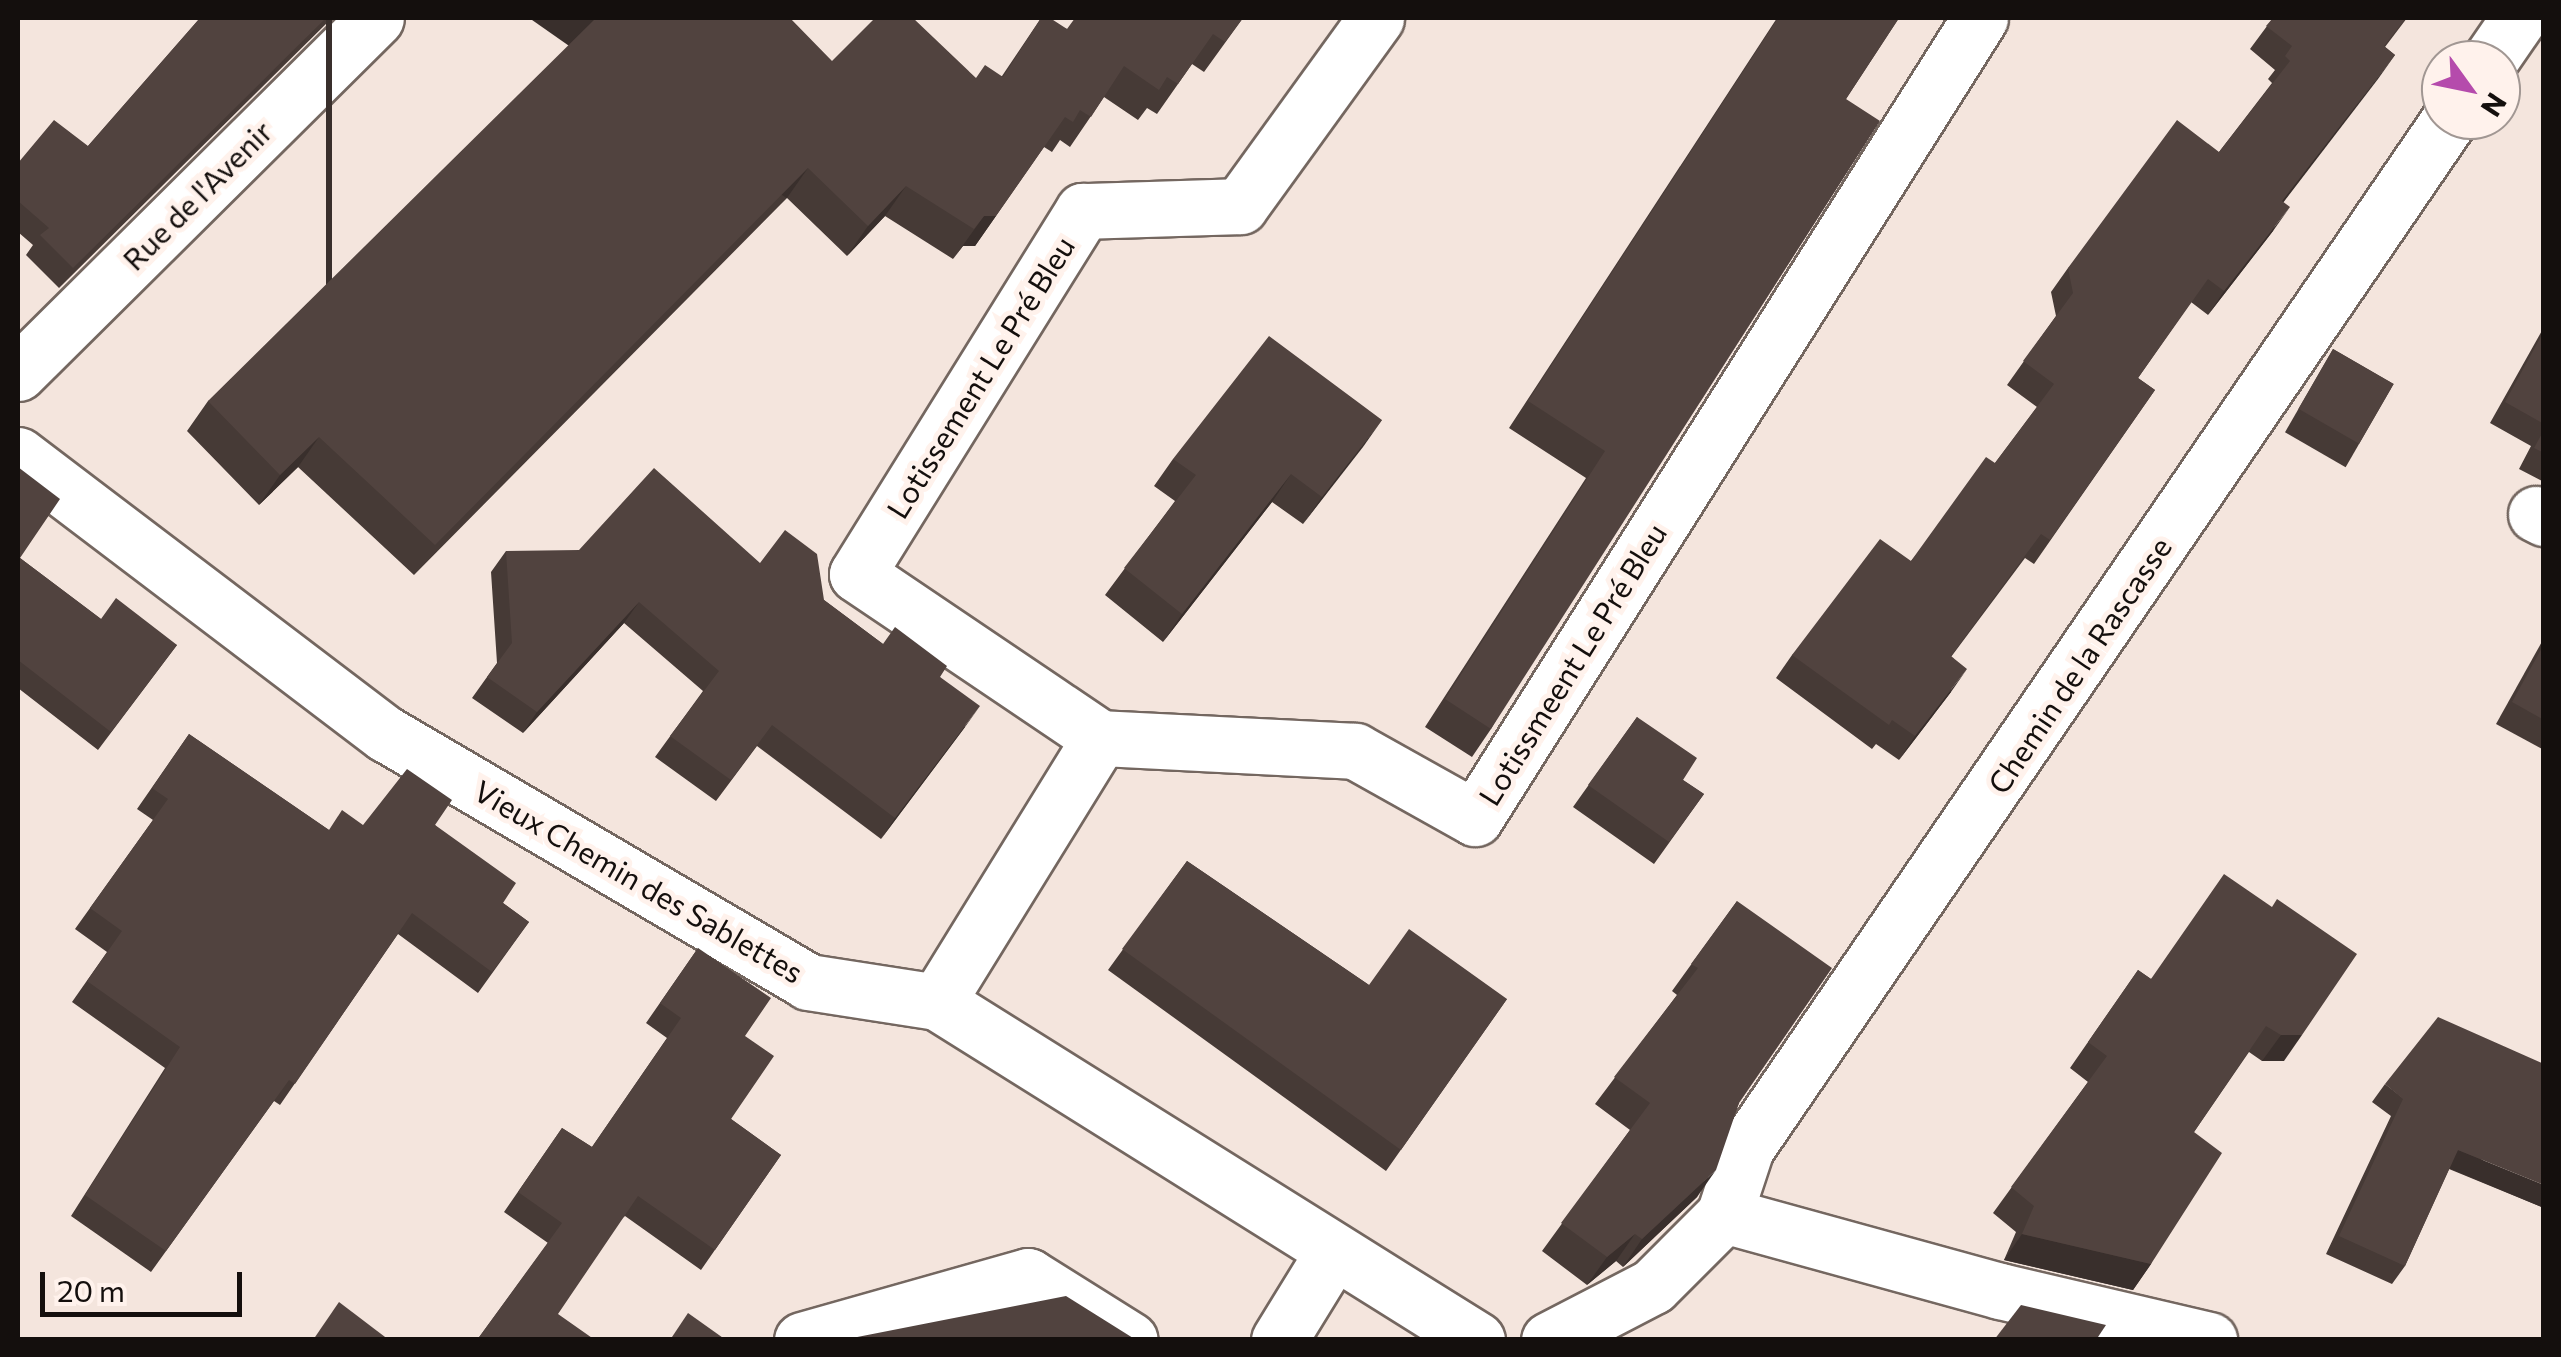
<!DOCTYPE html>
<meta charset="utf-8">
<style>
body{margin:0}
#map{position:relative;width:2561px;height:1357px;overflow:hidden;background:#f4e5dd;font-family:Commissioner,sans-serif}
div>[style]{position:absolute}
[style*='--x']{left:calc(var(--x)*1px);top:calc(var(--y)*1px);width:calc(var(--w)*1px);rotate:calc(var(--a)*1deg)}
.roads{filter:drop-shadow(2px 0 #746760) drop-shadow(-2px 0 #746760) drop-shadow(0 2px #746760) drop-shadow(0 -2px #746760)}
.minor>*{height:55px;margin:-27.5px;padding:0 27.5px;transform-origin:27.5px;border-radius:27.5px;background:#fff}
.wall>*{inset:0;background:#463a36;transform-origin:0 0}
.shaded-wall>*{inset:0;background:#392f2c;transform-origin:0 0}
.building>*{inset:0;background:#51433f;transform-origin:0 0}
span{translate:-50% -50%;white-space:nowrap;text-align:center;line-height:1.15;-webkit-text-stroke:10px #fff2ec;paint-order:stroke}
.street-label{font-size:30px;color:#140f0d}
.frame{position:absolute;inset:0;border:20px solid #140f0d;pointer-events:none}
.north{position:absolute;left:2421px;top:40px;width:100px;height:100px;box-sizing:border-box;background:#fff2ec;border:2px solid #a19793;border-radius:50%;rotate:123deg;font-size:28px;font-weight:700;line-height:40px;text-align:center;color:#140f0d}
.north::after{content:'';display:block;margin:auto;width:35px;height:45px;background:#b54bac;clip-path:polygon(50% 0,100% 100%,50% 72%,0 100%)}
.scale{position:absolute;left:40px;top:1272px;width:202px;height:45px;box-sizing:border-box;border:5px solid #140f0d;border-top:0;padding-left:12px;font-size:30px;line-height:35px;white-space:nowrap;color:#140f0d;-webkit-text-stroke:8px #fff2ec;paint-order:stroke}
</style>
<div id="map">
<div class="roads">
<div class="minor">
<i style="--x:2490;--y:60;--w:51;--a:-55.4"></i>
<i style="--x:18;--y:373;--w:504;--a:-44.76"></i>
<i style="--x:18;--y:455;--w:462;--a:37.2"></i>
<i style="--x:386;--y:734;--w:489;--a:30.4"></i>
<i style="--x:808;--y:982;--w:131;--a:8.8"></i>
<i style="--x:937;--y:1002;--w:637;--a:32.04"></i>
<i style="--x:2536;--y:514;--w:9;--a:27"></i>
<i style="--x:1100;--y:738;--w:293;--a:-146"></i>
<i style="--x:857;--y:574;--w:428;--a:-58.1"></i>
<i style="--x:1083;--y:211;--w:157;--a:-1.8"></i>
<i style="--x:1240;--y:206;--w:232;--a:-54.1"></i>
<i style="--x:937;--y:1002;--w:310;--a:-58.3"></i>
<i style="--x:1100;--y:738;--w:255;--a:2.9"></i>
<i style="--x:1355;--y:751;--w:137;--a:29.2"></i>
<i style="--x:1475;--y:818;--w:946;--a:-57.74"></i>
<i style="--x:1724;--y:1215;--w:286;--a:15.4"></i>
<i style="--x:2000;--y:1291;--w:215;--a:13.2"></i>
<i style="--x:802;--y:1340;--w:235;--a:-15.8"></i>
<i style="--x:1028;--y:1276;--w:120;--a:32.1"></i>
<i style="--x:1279;--y:1340;--w:101;--a:-58.4"></i>
<i style="--x:1549;--y:1340;--w:117;--a:-27.4"></i>
<i style="--x:1653;--y:1286;--w:100;--a:-45"></i>
<i style="--x:1724;--y:1215;--w:71;--a:-71.8"></i>
<i style="--x:1746;--y:1148;--w:1245;--a:-55.63"></i>
</div>
</div>
<div class="wall">
<i style="clip-path:polygon(200px 18px,332px 18px,59px 288px,26px 255px,33px 245px,18px 232px,18px 163px,88px 146px)"></i>
<i style="clip-path:polygon(1041px 18px,1067px 29px,1243px 18px,1204px 72px,1192px 64px,1157px 114px,1147px 108px,1138px 120px,1104px 97px,1070px 147px,1060px 140px,1052px 152px,1044px 147px,975px 246px,963px 246px,953px 259px,885px 216px,847px 256px,787px 198px,414px 575px,298px 467px,259px 505px,187px 431px,208px 401px,832px 61px,976px 78px,1002px 76px)"></i>
<i style="clip-path:polygon(1777px 18px,1899px 18px,1846px 99px,1491px 729px,1472px 757px,1425px 727px,1586px 478px,1509px 428px)"></i>
<i style="clip-path:polygon(2273px 18px,2407px 18px,2385px 47px,2395px 55px,2283px 202px,2273px 231px,2208px 315px,2191px 302px,2138px 378px,2155px 390px,2034px 564px,2025px 558px,1951px 657px,1951px 692px,1899px 760px,1876px 744px,1872px 749px,1776px 678px,1792px 655px,1911px 561px,1995px 463px,2037px 407px,2007px 385px,2056px 316px,2051px 292px,2068px 268px,2219px 152px,2272px 83px,2268px 79px,2275px 70px,2250px 49px)"></i>
<i style="clip-path:polygon(2544px 327px,2544px 482px,2519px 469px,2531px 446px,2490px 423px)"></i>
<i style="left:2333px;top:349px;width:70px;height:96px;rotate:30deg"></i>
<i style="clip-path:polygon(1382px 420px,1303px 524px,1272px 502px,1163px 642px,1105px 595px,1175px 501px,1154px 486px,1173px 459px)"></i>
<i style="clip-path:polygon(18px 467px,20px 558px,101px 619px,177px 645px,98px 750px,18px 688px)"></i>
<i style="clip-path:polygon(506px 551px,760px 563px,824px 600px,883px 644px,940px 677px,965px 727px,881px 839px,757px 746px,716px 801px,655px 757px,703px 691px,624px 623px,523px 733px,472px 698px,497px 663px,491px 572px)"></i>
<i style="clip-path:polygon(2544px 638px,2544px 750px,2496px 724px)"></i>
<i style="clip-path:polygon(1637px 717px,1683px 780px,1704px 794px,1654px 864px,1573px 807px)"></i>
<i style="clip-path:polygon(189px 734px,329px 830px,363px 825px,435px 825px,503px 903px,529px 922px,478px 993px,398px 934px,280px 1105px,274px 1101px,151px 1272px,71px 1216px,165px 1068px,72px 1002px,107px 952px,75px 929px,153px 820px,137px 809px)"></i>
<i style="clip-path:polygon(1187px 861px,1369px 985px,1507px 999px,1386px 1171px,1108px 970px)"></i>
<i style="clip-path:polygon(1737px 901px,1739px 1103px,1697px 1197px,1623px 1267px,1616px 1261px,1587px 1285px,1542px 1251px,1630px 1130px,1595px 1104px,1677px 995px,1672px 991px)"></i>
<i style="clip-path:polygon(2272px 907px,2284px 1061px,2262px 1061px,2249px 1052px,2194px 1132px,2151px 1264px,2133px 1290px,2004px 1260px,2016px 1232px,1993px 1213px,2088px 1082px,2070px 1068px,2138px 970px,2151px 979px)"></i>
<i style="clip-path:polygon(698px 948px,745px 1036px,731px 1119px,781px 1155px,701px 1270px,625px 1216px,477px 1340px,548px 1243px,504px 1212px,562px 1128px,592px 1147px,667px 1038px,646px 1023px)"></i>
<i style="clip-path:polygon(2385px 1084px,2544px 1208px,2449px 1169px,2405px 1266px,2392px 1284px,2326px 1254px,2391px 1116px,2372px 1102px)"></i>
</div>
<div class="shaded-wall">
<i style="left:326px;top:18px;width:6px;height:356px"></i>
<i style="clip-path:polygon(2395px 55px,2378px 79px,2266px 225px,2282px 201px)"></i>
<i style="left:808px;top:168px;width:37px;height:530px;rotate:125deg"></i>
<i style="clip-path:polygon(906px 186px,885px 216px,847px 256px,868px 226px)"></i>
<i style="clip-path:polygon(2290px 207px,2273px 231px,2208px 315px,2224px 291px)"></i>
<i style="clip-path:polygon(984px 216px,996px 216px,975px 246px,963px 246px,953px 259px)"></i>
<i style="clip-path:polygon(1382px 420px,1363px 447px,1303px 524px,1322px 497px)"></i>
<i style="clip-path:polygon(319px 437px,298px 467px,259px 505px,280px 475px)"></i>
<i style="clip-path:polygon(1291px 474px,1272px 502px,1163px 642px,1182px 614px)"></i>
<i style="clip-path:polygon(639px 602px,624px 623px,523px 733px,537px 712px)"></i>
<i style="clip-path:polygon(1967px 669px,1951px 692px,1899px 760px,1915px 736px)"></i>
<i style="clip-path:polygon(980px 706px,965px 727px,881px 839px,895px 818px)"></i>
<i style="clip-path:polygon(2281px 1035px,2302px 1035px,2284px 1061px,2262px 1061px)"></i>
<i style="clip-path:polygon(2458px 1150px,2544px 1185px,2544px 1208px,2446px 1167px)"></i>
<i style="clip-path:polygon(1716px 1170px,1697px 1197px,1623px 1267px,1642px 1239px)"></i>
<i style="clip-path:polygon(1635px 1234px,1616px 1261px,1587px 1285px,1607px 1257px)"></i>
<i style="clip-path:polygon(2022px 1234px,2151px 1264px,2133px 1290px,2004px 1260px)"></i>
</div>
<div class="building">
<i style="clip-path:polygon(200px 18px,326px 18px,73px 268px,40px 235px,49px 228px,18px 201px,18px 163px,54px 120px,88px 146px)"></i>
<i style="clip-path:polygon(596px 18px,790px 18px,832px 61px,875px 18px,913px 18px,976px 78px,985px 65px,1003px 77px,1041px 18px,1050px 18px,1067px 29px,1075px 18px,1243px 18px,1225px 42px,1213px 34px,1178px 84px,1167px 77px,1159px 90px,1124px 66px,1091px 117px,1080px 110px,1073px 122px,1065px 117px,996px 216px,984px 216px,974px 229px,906px 186px,868px 226px,808px 168px,435px 545px,319px 437px,280px 475px,208px 401px)"></i>
<i style="clip-path:polygon(1778px 18px,1899px 18px,1846px 99px,1880px 121px,1491px 729px,1445px 699px,1605px 451px,1528px 401px)"></i>
<i style="clip-path:polygon(2273px 18px,2406px 18px,2384px 46px,2395px 55px,2282px 201px,2290px 207px,2224px 291px,2208px 279px,2138px 378px,2155px 390px,2050px 540px,2041px 534px,1951px 656px,1967px 669px,1915px 736px,1892px 720px,1889px 725px,1792px 655px,1880px 539px,1911px 561px,1986px 457px,1995px 463px,2054px 384px,2023px 361px,2073px 293px,2068px 268px,2177px 120px,2219px 152px,2290px 61px,2285px 56px,2292px 46px,2266px 26px)"></i>
<i style="clip-path:polygon(2544px 331px,2544px 424px,2505px 402px)"></i>
<i style="clip-path:polygon(1269px 336px,1382px 420px,1322px 497px,1291px 474px,1182px 614px,1124px 568px,1196px 475px,1173px 459px)"></i>
<i style="left:2333px;top:349px;width:70px;height:69px;rotate:30deg"></i>
<i style="clip-path:polygon(2544px 430px,2544px 453px,2534px 448px)"></i>
<i style="clip-path:polygon(18px 467px,60px 499px,20px 558px,101px 619px,116px 598px,177px 645px,111px 732px,18px 660px)"></i>
<i style="clip-path:polygon(654px 468px,760px 563px,785px 530px,817px 554px,824px 600px,883px 644px,895px 627px,947px 666px,940px 677px,980px 706px,895px 818px,772px 725px,731px 780px,670px 736px,719px 671px,639px 602px,537px 712px,487px 677px,512px 643px,506px 551px,579px 550px)"></i>
<i style="clip-path:polygon(2544px 644px,2544px 720px,2512px 702px)"></i>
<i style="clip-path:polygon(1637px 717px,1697px 758px,1683px 780px,1704px 794px,1669px 842px,1588px 785px)"></i>
<i style="clip-path:polygon(189px 734px,329px 830px,342px 810px,363px 825px,407px 769px,452px 800px,435px 825px,516px 883px,503px 903px,529px 922px,492px 972px,412px 913px,295px 1084px,289px 1080px,166px 1251px,85px 1195px,180px 1047px,87px 981px,122px 931px,90px 908px,168px 799px,152px 788px)"></i>
<i style="clip-path:polygon(1187px 861px,1369px 985px,1409px 929px,1507px 999px,1401px 1150px,1122px 949px)"></i>
<i style="clip-path:polygon(2224px 874px,2272px 907px,2277px 899px,2357px 954px,2302px 1035px,2281px 1035px,2266px 1026px,2194px 1132px,2222px 1153px,2151px 1264px,2022px 1234px,2034px 1206px,2011px 1187px,2107px 1056px,2088px 1042px,2138px 970px,2151px 979px)"></i>
<i style="clip-path:polygon(1737px 901px,1832px 968px,1739px 1103px,1716px 1170px,1642px 1239px,1635px 1234px,1607px 1257px,1561px 1223px,1650px 1103px,1614px 1077px,1698px 968px,1691px 964px)"></i>
<i style="clip-path:polygon(698px 948px,771px 998px,745px 1036px,774px 1056px,731px 1119px,781px 1155px,715px 1250px,638px 1196px,558px 1314px,595px 1340px,477px 1340px,562px 1223px,518px 1192px,562px 1128px,592px 1147px,681px 1018px,660px 1003px)"></i>
<i style="clip-path:polygon(2438px 1017px,2544px 1064px,2544px 1185px,2458px 1150px,2405px 1266px,2339px 1236px,2403px 1099px,2385px 1084px)"></i>
<i style="clip-path:polygon(1066px 1296px,1133px 1338px,1165px 1340px,842px 1340px)"></i>
<i style="clip-path:polygon(339px 1302px,389px 1340px,313px 1340px)"></i>
<i style="clip-path:polygon(2021px 1305px,2106px 1325px,2096px 1340px,1994px 1340px)"></i>
<i style="clip-path:polygon(688px 1313px,726px 1340px,670px 1340px)"></i>
</div>
<div class="street-label">
<span style="left:197px;top:195px;rotate:-45deg">Rue de l'Avenir</span>
<span style="left:980px;top:377px;rotate:-58deg">Lotissement Le Pré Bleu</span>
<span style="left:1572px;top:664px;rotate:-58deg">Lotissmeent Le Pré Bleu</span>
<span style="left:2079px;top:665px;rotate:-56deg">Chemin de la Rascasse</span>
<span style="left:639px;top:881px;rotate:30deg">Vieux Chemin des Sablettes</span>
</div>
<div class="frame"></div>
<div class="north">N</div>
<div class="scale">20 m</div>
</div>
